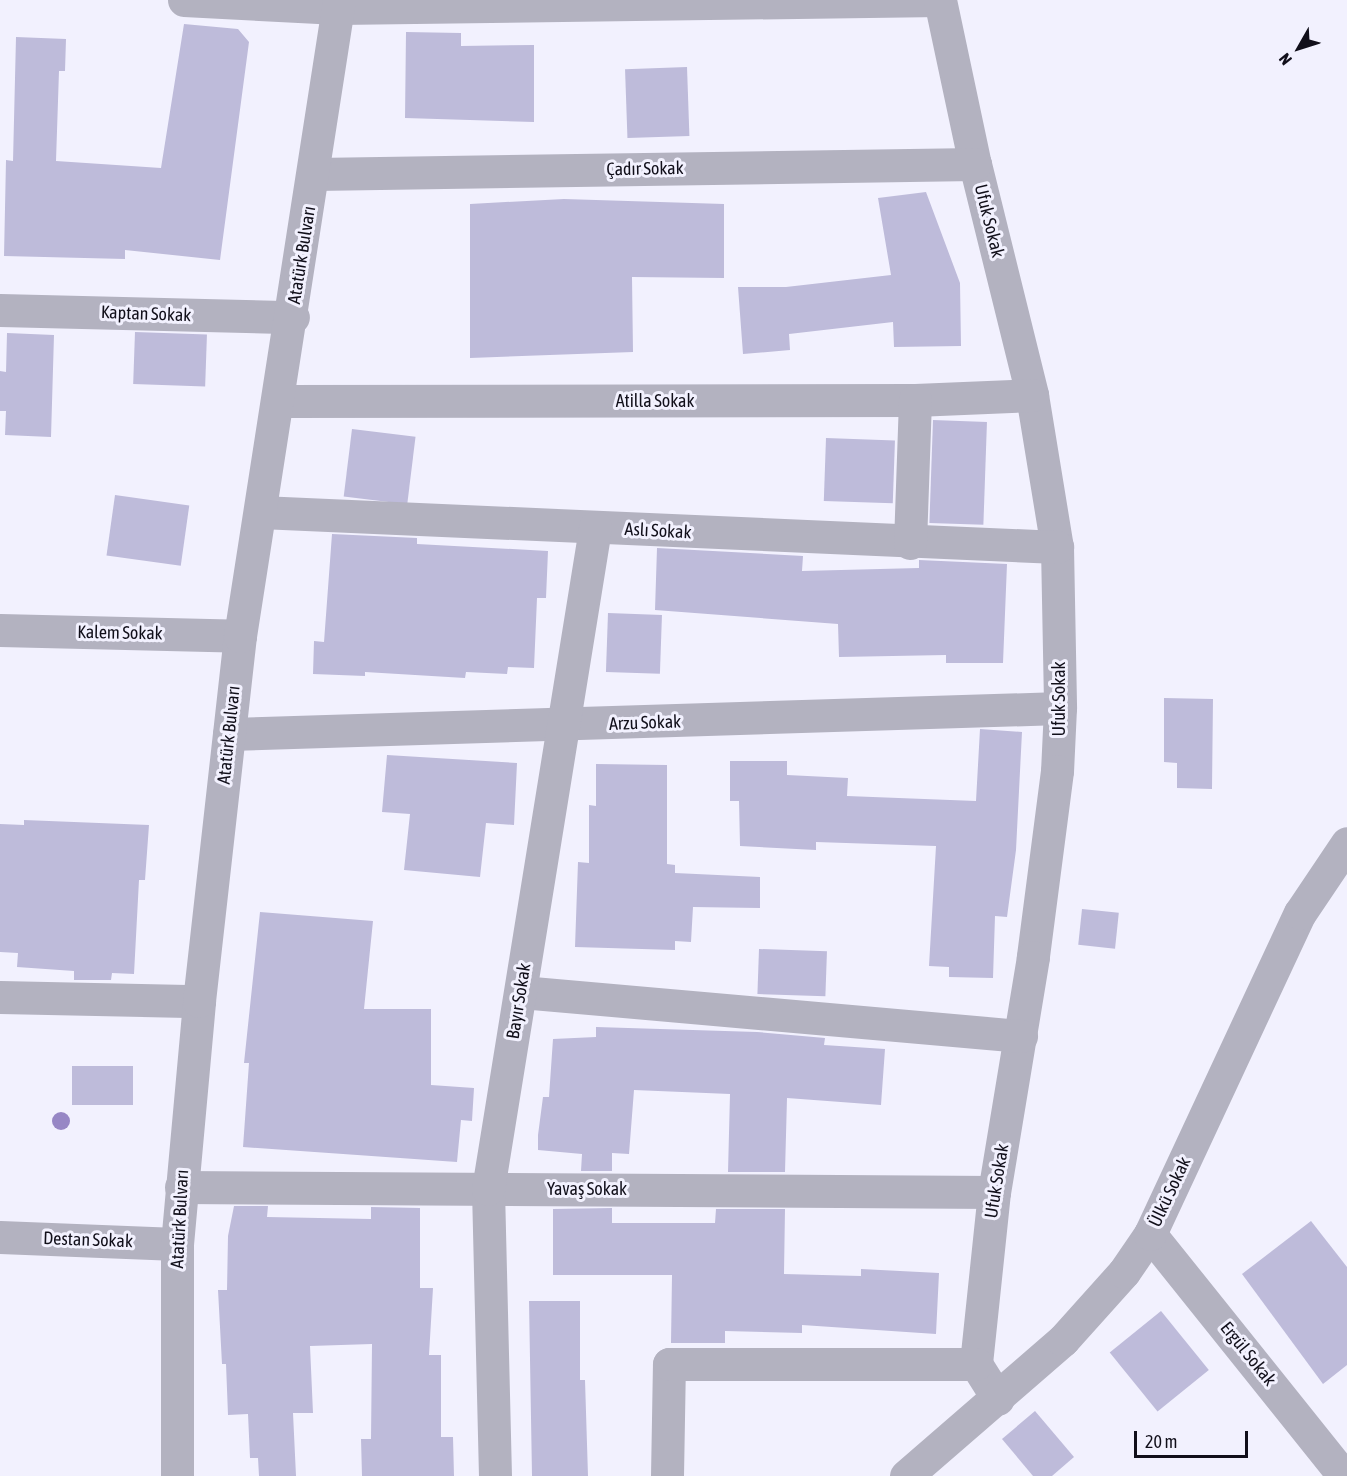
<!DOCTYPE html>
<meta charset="utf-8">
<style>
body{margin:0}
#map{position:relative;width:1347px;height:1476px;overflow:hidden;background:#f2f1fe;font-family:"Asap Condensed",sans-serif}
div>[style]{position:absolute}
[style*='--x']{left:calc(var(--x)*1px);top:calc(var(--y)*1px);width:calc(var(--w)*1px);rotate:calc(var(--a)*1deg)}
.building>*{inset:0;background:#bebbda;transform-origin:0 0}
.street>*{height:33px;margin:-16.5px;padding:0 16.5px;transform-origin:16.5px;border-radius:16.5px;background:#b3b2c0}
.trees>*{width:18px;height:18px;margin:-9px;border-radius:50%;background:#9787c5}
span{translate:-50% -50%;white-space:nowrap;text-align:center;line-height:1.15;-webkit-text-stroke:6px #f2f1fe;paint-order:stroke}
.street-label{font-size:18px;color:#110f1a}
.north{position:absolute;left:1269px;top:18px;width:60px;height:60px;-webkit-text-stroke:4px #f2f1fe;paint-order:stroke;rotate:231deg;font-size:16px;font-weight:700;line-height:24px;text-align:center;color:#110f1a}
.north::after{content:'';display:block;margin:auto;width:21px;height:27px;background:#110f1a;clip-path:polygon(50% 0,100% 100%,50% 72%,0 100%)}
.scale{position:absolute;left:1134px;top:1431px;width:114px;height:27px;box-sizing:border-box;border:3px solid #110f1a;border-top:0;padding-left:8px;font-size:18px;line-height:21px;white-space:nowrap;color:#110f1a;-webkit-text-stroke:4px #f2f1fe;paint-order:stroke}
</style>
<div id="map">
<div class="building">
<i style="clip-path:polygon(184px 24px,238px 29px,249px 42px,220px 260px,125px 250px,125px 259px,4px 256px,6px 160px,13px 161px,16px 37px,66px 39px,65px 71px,59px 71px,56px 161px,161px 168px)"></i>
<i style="clip-path:polygon(406px 32px,461px 33px,461px 46px,534px 45px,534px 122px,405px 118px)"></i>
<i style="left:687px;top:67px;width:69px;height:62px;rotate:88deg"></i>
<i style="clip-path:polygon(926px 192px,960px 283px,961px 346px,894px 347px,893px 322px,789px 334px,790px 350px,743px 354px,738px 287px,786px 287px,891px 275px,878px 198px)"></i>
<i style="clip-path:polygon(564px 199px,724px 204px,724px 278px,632px 277px,633px 352px,470px 358px,470px 204px)"></i>
<i style="left:135px;top:332px;width:72px;height:52px;rotate:2deg"></i>
<i style="clip-path:polygon(7px 333px,54px 335px,51px 437px,5px 435px,6px 411px,0 411px,0 371px,6px 372px)"></i>
<i style="left:933px;top:420px;width:54px;height:103px;rotate:2deg"></i>
<i style="left:352px;top:429px;width:64px;height:68px;rotate:7deg"></i>
<i style="left:826px;top:438px;width:69px;height:63px;rotate:2deg"></i>
<i style="left:115px;top:495px;width:75px;height:61px;rotate:8deg"></i>
<i style="clip-path:polygon(332px 534px,417px 538px,417px 544px,548px 551px,546px 598px,537px 598px,534px 668px,508px 667px,507px 674px,466px 672px,465px 678px,365px 672px,365px 676px,313px 674px,314px 641px,324px 642px)"></i>
<i style="clip-path:polygon(657px 548px,803px 556px,802px 571px,919px 568px,919px 560px,1007px 564px,1003px 663px,946px 663px,946px 655px,839px 657px,838px 624px,655px 610px)"></i>
<i style="left:608px;top:613px;width:54px;height:59px;rotate:2deg"></i>
<i style="clip-path:polygon(1164px 698px,1213px 699px,1212px 789px,1177px 788px,1177px 763px,1164px 762px)"></i>
<i style="clip-path:polygon(980px 729px,1022px 732px,1016px 850px,1007px 917px,995px 916px,993px 978px,949px 977px,949px 967px,929px 966px,936px 846px,816px 842px,816px 850px,740px 846px,739px 801px,730px 801px,730px 761px,787px 761px,787px 775px,848px 778px,847px 796px,976px 801px)"></i>
<i style="clip-path:polygon(387px 755px,517px 763px,514px 825px,486px 823px,480px 877px,404px 870px,410px 814px,382px 812px)"></i>
<i style="clip-path:polygon(596px 764px,667px 765px,667px 864px,675px 865px,675px 873px,760px 877px,760px 908px,693px 907px,691px 942px,675px 941px,675px 950px,575px 947px,578px 862px,589px 863px,589px 805px,596px 806px)"></i>
<i style="clip-path:polygon(24px 820px,149px 825px,145px 880px,139px 880px,134px 974px,112px 973px,111px 980px,74px 980px,74px 971px,17px 967px,18px 953px,0 952px,0 824px,24px 825px)"></i>
<i style="left:1082px;top:909px;width:37px;height:36px;rotate:6deg"></i>
<i style="clip-path:polygon(260px 912px,373px 921px,364px 1009px,431px 1009px,431px 1085px,474px 1088px,472px 1121px,461px 1120px,457px 1162px,243px 1147px,249px 1063px,244px 1063px)"></i>
<i style="left:759px;top:949px;width:68px;height:45px;rotate:2deg"></i>
<i style="clip-path:polygon(596px 1027px,757px 1032px,825px 1038px,824px 1045px,885px 1049px,881px 1105px,787px 1098px,785px 1172px,728px 1172px,730px 1094px,634px 1090px,629px 1154px,612px 1153px,612px 1171px,581px 1171px,582px 1154px,538px 1150px,538px 1135px,543px 1097px,549px 1097px,553px 1039px,596px 1037px)"></i>
<i style="left:133px;top:1066px;width:39px;height:61px;rotate:90deg"></i>
<i style="clip-path:polygon(234px 1206px,268px 1206px,267px 1217px,371px 1219px,371px 1207px,420px 1208px,420px 1288px,433px 1288px,429px 1355px,441px 1355px,441px 1437px,453px 1437px,454px 1476px,362px 1476px,361px 1439px,371px 1439px,372px 1344px,310px 1346px,313px 1413px,293px 1413px,296px 1476px,259px 1476px,258px 1458px,250px 1458px,248px 1414px,228px 1415px,226px 1364px,222px 1364px,218px 1290px,227px 1290px,228px 1236px)"></i>
<i style="clip-path:polygon(612px 1208px,612px 1223px,715px 1223px,716px 1209px,785px 1209px,784px 1274px,861px 1276px,861px 1269px,939px 1273px,936px 1334px,802px 1325px,802px 1333px,725px 1331px,725px 1343px,671px 1343px,672px 1275px,553px 1275px,553px 1209px)"></i>
<i style="clip-path:polygon(1311px 1221px,1347px 1267px,1347px 1365px,1323px 1384px,1242px 1274px)"></i>
<i style="clip-path:polygon(529px 1301px,580px 1301px,580px 1380px,585px 1380px,588px 1476px,532px 1476px)"></i>
<i style="left:1161px;top:1311px;width:76px;height:66px;rotate:51deg"></i>
<i style="clip-path:polygon(1035px 1411px,1074px 1457px,1052px 1476px,1033px 1476px,1002px 1439px)"></i>
</div>
<div class="street">
<i style="--x:184;--y:0;--w:154;--a:3"></i>
<i style="--x:338;--y:8;--w:602;--a:-0.76"></i>
<i style="--x:940;--y:0;--w:168;--a:78"></i>
<i style="--x:975;--y:164;--w:238;--a:76.1"></i>
<i style="--x:1032;--y:395;--w:154;--a:80.7"></i>
<i style="--x:1057;--y:547;--w:161;--a:88.9"></i>
<i style="--x:1060;--y:708;--w:63;--a:92.7"></i>
<i style="--x:1057;--y:771;--w:188;--a:97.4"></i>
<i style="--x:1033;--y:957;--w:238;--a:99.4"></i>
<i style="--x:994;--y:1192;--w:173;--a:96"></i>
<i style="--x:976;--y:1364;--w:41;--a:57.8"></i>
<i style="--x:315;--y:174;--w:660;--a:-0.87"></i>
<i style="--x:0;--y:310;--w:293;--a:1.4"></i>
<i style="--x:279;--y:401;--w:636;--a:-0.09"></i>
<i style="--x:915;--y:400;--w:117;--a:-2.4"></i>
<i style="--x:260;--y:512;--w:798;--a:2.51"></i>
<i style="--x:910;--y:543;--w:143;--a:-88"></i>
<i style="--x:0;--y:630;--w:240;--a:1.4"></i>
<i style="--x:229;--y:734;--w:831;--a:-1.79"></i>
<i style="--x:521;--y:992;--w:502;--a:5.03"></i>
<i style="--x:0;--y:997;--w:199;--a:1.2"></i>
<i style="--x:181;--y:1187;--w:813;--a:0.35"></i>
<i style="--x:1150;--y:1234;--w:310;--a:51.3"></i>
<i style="--x:0;--y:1237;--w:177;--a:2.3"></i>
<i style="--x:177;--y:1476;--w:232;--a:-90"></i>
<i style="--x:177;--y:1244;--w:244;--a:-84.8"></i>
<i style="--x:199;--y:1001;--w:367;--a:-83.6"></i>
<i style="--x:240;--y:636;--w:644;--a:-81.15"></i>
<i style="--x:495;--y:1476;--w:287;--a:-91.4"></i>
<i style="--x:488;--y:1189;--w:670;--a:-80.8"></i>
<i style="--x:667;--y:1476;--w:112;--a:-89"></i>
<i style="--x:669;--y:1364;--w:307;--a:0"></i>
<i style="--x:906;--y:1476;--w:208;--a:-40.9"></i>
<i style="--x:1063;--y:1340;--w:91;--a:-48.1"></i>
<i style="--x:1124;--y:1272;--w:46;--a:-55.6"></i>
<i style="--x:1150;--y:1234;--w:354;--a:-65"></i>
<i style="--x:1300;--y:913;--w:84;--a:-56.1"></i>
</div>
<div class="trees">
<i style="left:61px;top:1121px"></i>
</div>
<div class="street-label">
<span style="left:645px;top:169px;rotate:-1deg">Çadır Sokak</span>
<span style="left:989px;top:221px;rotate:76deg">Ufuk Sokak</span>
<span style="left:302px;top:255px;rotate:-81deg">Atatürk Bulvarı</span>
<span style="left:146px;top:314px;rotate:2deg">Kaptan Sokak</span>
<span style="left:655px;top:401px">Atilla Sokak</span>
<span style="left:658px;top:531px;rotate:3deg">Aslı Sokak</span>
<span style="left:120px;top:633px;rotate:1deg">Kalem Sokak</span>
<span style="left:1059px;top:699px;rotate:-90deg">Ufuk Sokak</span>
<span style="left:645px;top:723px;rotate:-2deg">Arzu Sokak</span>
<span style="left:229px;top:735px;rotate:-84deg">Atatürk Bulvarı</span>
<span style="left:519px;top:1001px;rotate:-81deg">Bayır Sokak</span>
<span style="left:997px;top:1181px;rotate:-81deg">Ufuk Sokak</span>
<span style="left:587px;top:1189px">Yavaş Sokak</span>
<span style="left:1170px;top:1192px;rotate:-65deg">Ülkü Sokak</span>
<span style="left:180px;top:1219px;rotate:-87deg">Atatürk Bulvarı</span>
<span style="left:88px;top:1240px;rotate:2deg">Destan Sokak</span>
<span style="left:1248px;top:1354px;rotate:51deg">Ergül Sokak</span>
</div>
<div class="north">N</div>
<div class="scale">20 m</div>
</div>
